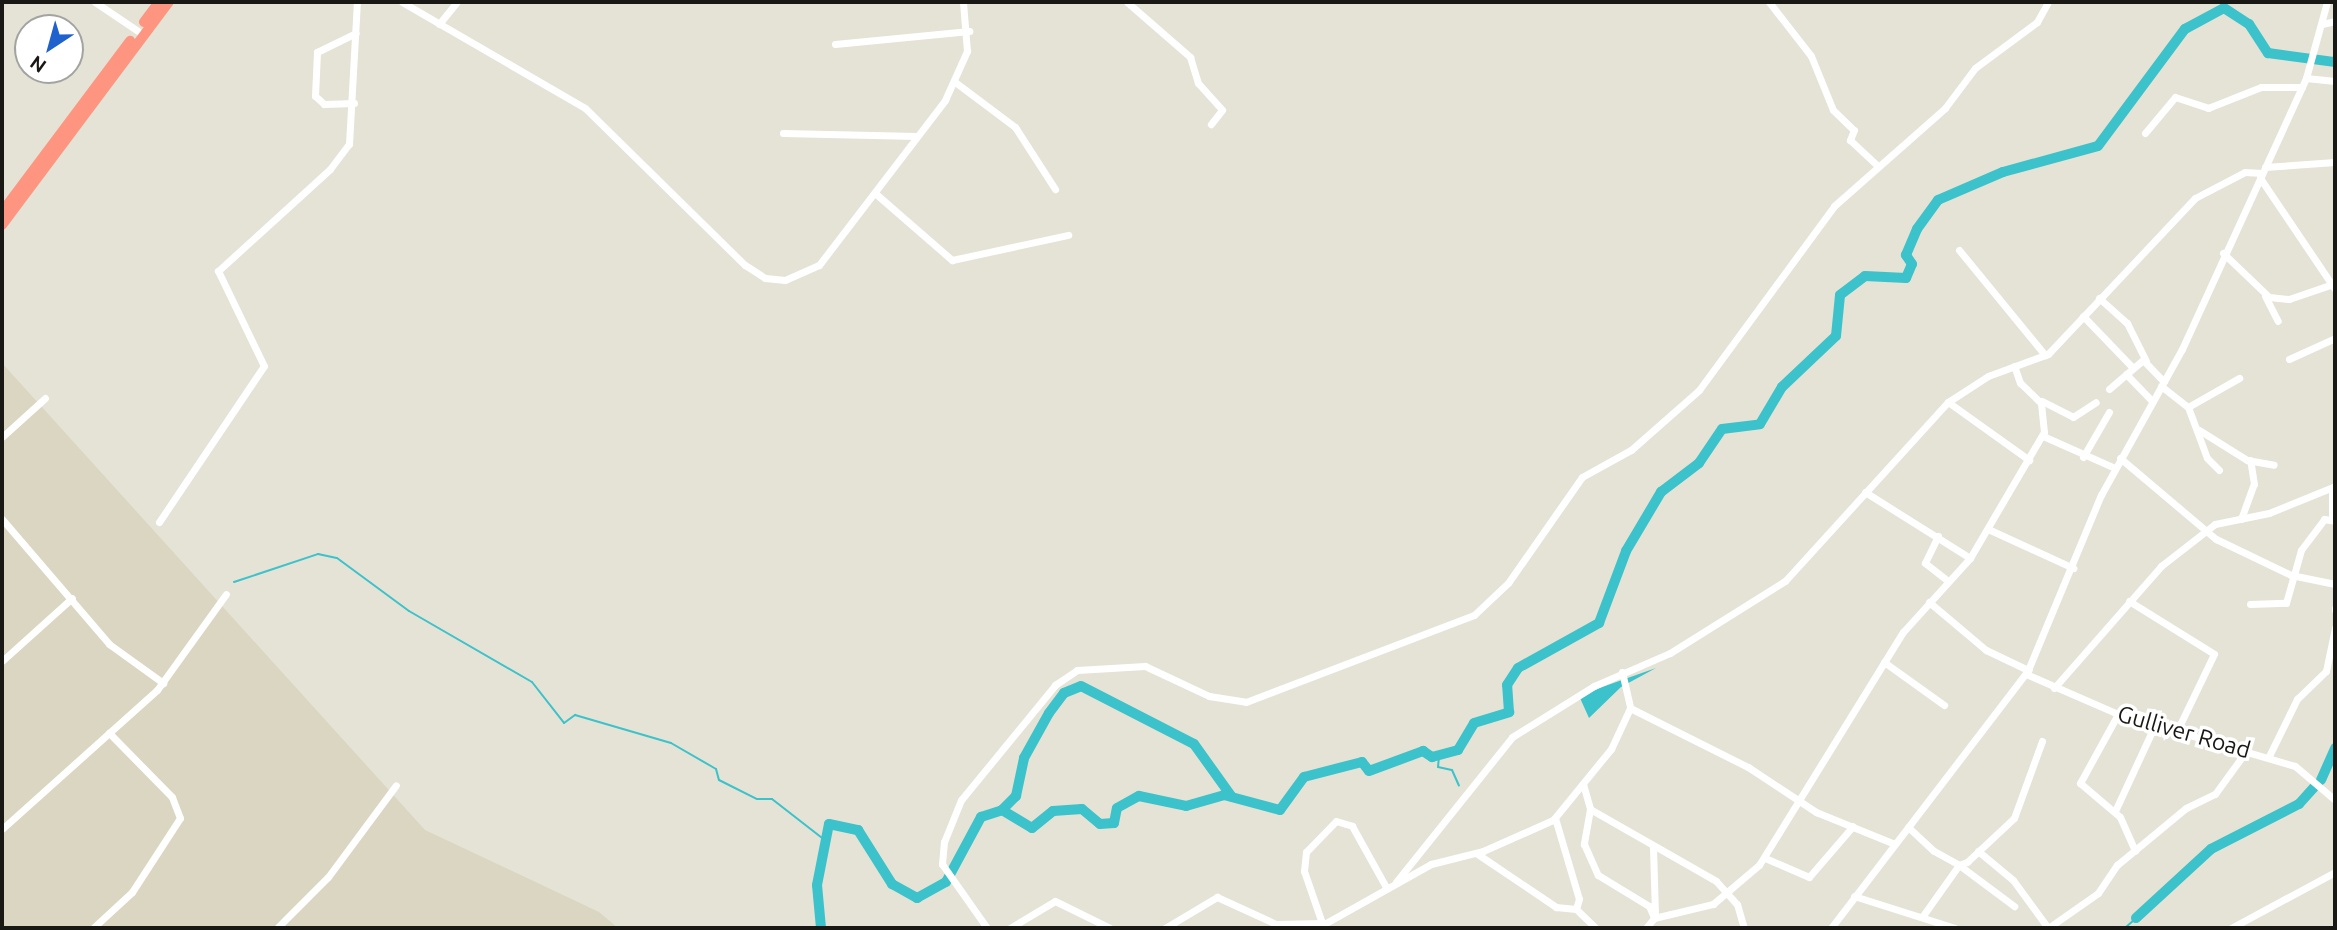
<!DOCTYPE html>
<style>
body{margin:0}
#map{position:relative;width:2337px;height:930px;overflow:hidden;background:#e5e3d5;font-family:Ubuntu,sans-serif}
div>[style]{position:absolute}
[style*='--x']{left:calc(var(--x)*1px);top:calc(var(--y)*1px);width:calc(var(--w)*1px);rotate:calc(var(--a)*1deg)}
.built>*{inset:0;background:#dad6c2}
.water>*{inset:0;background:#3bc2cb}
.stream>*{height:2px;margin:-1px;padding:0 1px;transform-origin:1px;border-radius:1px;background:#3bc2cb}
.river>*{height:10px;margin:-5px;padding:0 5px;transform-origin:5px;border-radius:5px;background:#3bc2cb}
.minor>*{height:7px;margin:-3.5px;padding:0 3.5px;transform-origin:3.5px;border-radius:3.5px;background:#fff}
.highway>*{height:10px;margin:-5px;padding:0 5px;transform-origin:5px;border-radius:5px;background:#fd9581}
span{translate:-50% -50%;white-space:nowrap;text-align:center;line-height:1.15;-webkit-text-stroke:7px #fff;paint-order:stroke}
.street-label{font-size:23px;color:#191814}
.frame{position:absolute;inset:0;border:4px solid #191814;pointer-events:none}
.north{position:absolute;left:14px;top:14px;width:70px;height:70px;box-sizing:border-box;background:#fff;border:2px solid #a3a3a1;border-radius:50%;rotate:216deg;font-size:19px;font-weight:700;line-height:28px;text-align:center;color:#191814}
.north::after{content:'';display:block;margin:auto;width:24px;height:32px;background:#1f61cd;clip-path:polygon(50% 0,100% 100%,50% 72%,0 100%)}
</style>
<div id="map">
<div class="built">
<i style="clip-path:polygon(2px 363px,425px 830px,599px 912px,618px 928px,2px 928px)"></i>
</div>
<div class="water">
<i style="clip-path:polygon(1656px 668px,1621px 687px,1589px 718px,1580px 698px,1588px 692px)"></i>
</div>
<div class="stream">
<i style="--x:234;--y:582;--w:89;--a:-18.4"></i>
<i style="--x:318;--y:554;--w:19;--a:12"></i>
<i style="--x:337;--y:558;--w:89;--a:36.4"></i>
<i style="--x:409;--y:611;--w:142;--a:30"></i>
<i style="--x:532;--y:682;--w:52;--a:52"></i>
<i style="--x:564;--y:723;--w:14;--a:-36"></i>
<i style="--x:575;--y:715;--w:100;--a:16.3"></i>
<i style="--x:671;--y:743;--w:52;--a:30"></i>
<i style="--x:716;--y:769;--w:11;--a:75"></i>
<i style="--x:719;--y:780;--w:42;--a:26.6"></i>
<i style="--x:757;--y:799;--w:15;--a:0"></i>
<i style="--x:772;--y:799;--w:68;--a:37.9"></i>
<i style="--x:1439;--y:756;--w:11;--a:95"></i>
<i style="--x:1438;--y:767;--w:14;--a:12"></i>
<i style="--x:1452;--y:770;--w:17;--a:66"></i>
<i style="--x:2125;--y:928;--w:15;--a:-42"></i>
</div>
<div class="river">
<i style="--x:2321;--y:780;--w:35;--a:-66"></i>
<i style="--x:1002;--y:810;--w:20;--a:-45"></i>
<i style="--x:1016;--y:796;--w:39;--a:-78"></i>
<i style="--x:1024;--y:758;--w:51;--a:-60.9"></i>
<i style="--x:1049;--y:713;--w:25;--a:-53"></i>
<i style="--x:1064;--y:693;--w:18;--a:-22"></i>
<i style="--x:1081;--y:686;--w:127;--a:27.2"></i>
<i style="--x:1194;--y:744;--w:65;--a:54.4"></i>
<i style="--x:2136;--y:918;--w:102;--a:-42.6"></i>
<i style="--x:2211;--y:849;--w:99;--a:-27.1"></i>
<i style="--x:2299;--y:804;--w:25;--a:-48"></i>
<i style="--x:821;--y:928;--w:43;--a:-95.3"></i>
<i style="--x:817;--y:885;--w:62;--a:-78.9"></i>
<i style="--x:829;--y:824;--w:30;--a:12"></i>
<i style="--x:858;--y:830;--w:64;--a:57.8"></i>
<i style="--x:892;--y:884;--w:29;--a:29"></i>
<i style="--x:917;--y:898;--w:33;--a:-29"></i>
<i style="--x:946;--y:882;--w:74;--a:-61.7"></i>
<i style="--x:981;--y:817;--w:22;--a:-18"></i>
<i style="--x:1002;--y:810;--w:35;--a:31"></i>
<i style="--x:1032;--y:828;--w:27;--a:-39"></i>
<i style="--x:1053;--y:811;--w:29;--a:-4"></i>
<i style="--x:1082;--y:809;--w:23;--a:40"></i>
<i style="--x:1100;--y:824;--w:14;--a:-4"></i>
<i style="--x:1114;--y:823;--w:15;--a:-79"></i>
<i style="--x:1117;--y:808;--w:25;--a:-29"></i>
<i style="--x:1139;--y:796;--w:48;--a:12"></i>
<i style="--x:1186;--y:806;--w:40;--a:-16"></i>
<i style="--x:1224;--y:795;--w:58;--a:15"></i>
<i style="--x:1280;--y:810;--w:41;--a:-54"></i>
<i style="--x:1304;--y:777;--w:60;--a:-14.5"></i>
<i style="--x:1362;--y:762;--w:11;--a:52"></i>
<i style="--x:1369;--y:771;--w:58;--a:-20.3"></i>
<i style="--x:1423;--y:751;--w:11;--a:34"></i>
<i style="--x:1432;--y:757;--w:27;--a:-15"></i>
<i style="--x:1458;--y:750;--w:31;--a:-59"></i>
<i style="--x:1474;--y:723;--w:37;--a:-17"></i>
<i style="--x:1509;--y:712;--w:27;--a:-94"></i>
<i style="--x:1507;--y:685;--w:20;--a:-57"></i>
<i style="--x:1518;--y:668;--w:93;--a:-29.1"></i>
<i style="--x:1599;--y:623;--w:77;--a:-69.4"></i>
<i style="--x:1626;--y:551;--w:69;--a:-59.3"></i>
<i style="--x:1661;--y:492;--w:48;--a:-37.3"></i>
<i style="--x:1699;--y:463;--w:41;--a:-55.9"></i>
<i style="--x:1722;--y:429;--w:38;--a:-7"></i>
<i style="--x:1760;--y:424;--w:43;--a:-59.3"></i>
<i style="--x:1782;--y:387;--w:74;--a:-43.4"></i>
<i style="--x:1836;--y:336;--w:41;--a:-84.4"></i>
<i style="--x:1840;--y:295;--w:31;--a:-37"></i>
<i style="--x:1865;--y:276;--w:41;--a:2.8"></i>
<i style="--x:1906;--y:278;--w:15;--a:-67"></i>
<i style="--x:1912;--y:264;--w:11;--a:-124"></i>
<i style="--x:1906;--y:255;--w:28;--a:-67"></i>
<i style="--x:1917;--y:229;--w:36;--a:-54"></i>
<i style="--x:1938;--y:200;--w:71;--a:-23.3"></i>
<i style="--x:2003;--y:172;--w:98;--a:-15.3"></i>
<i style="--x:2098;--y:146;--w:146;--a:-53.4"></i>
<i style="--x:2185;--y:29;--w:44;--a:-28.3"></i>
<i style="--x:2224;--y:8;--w:30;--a:33"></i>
<i style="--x:2249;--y:24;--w:35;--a:57"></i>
<i style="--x:2268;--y:53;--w:68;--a:7.7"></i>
</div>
<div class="minor">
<i style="--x:95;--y:2;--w:52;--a:34"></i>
<i style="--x:402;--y:2;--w:211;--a:30.1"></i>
<i style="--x:585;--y:108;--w:224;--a:44.5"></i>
<i style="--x:745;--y:265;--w:24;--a:33"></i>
<i style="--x:765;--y:278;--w:20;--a:6"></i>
<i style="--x:785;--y:280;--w:37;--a:-24"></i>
<i style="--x:819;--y:265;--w:208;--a:-52.6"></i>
<i style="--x:945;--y:100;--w:54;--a:-65.8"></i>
<i style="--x:967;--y:51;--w:49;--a:-94.7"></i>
<i style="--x:1127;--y:2;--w:84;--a:41.1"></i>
<i style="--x:1190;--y:57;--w:27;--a:73"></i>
<i style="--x:1198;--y:83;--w:36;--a:48"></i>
<i style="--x:1222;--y:110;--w:18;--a:128"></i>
<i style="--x:1769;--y:2;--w:68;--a:52.1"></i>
<i style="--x:1811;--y:56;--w:58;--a:67.8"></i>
<i style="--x:1833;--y:110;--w:29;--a:44"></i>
<i style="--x:1854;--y:130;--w:11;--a:112"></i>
<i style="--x:1850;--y:140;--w:37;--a:43"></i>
<i style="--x:439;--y:24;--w:28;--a:-51"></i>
<i style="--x:2322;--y:24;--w:13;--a:-13"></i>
<i style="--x:835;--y:44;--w:135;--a:-5.5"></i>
<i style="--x:2306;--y:78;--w:29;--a:6"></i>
<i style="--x:955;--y:82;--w:75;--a:36.9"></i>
<i style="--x:1015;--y:127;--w:74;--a:57.2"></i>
<i style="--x:354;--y:103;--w:30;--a:178"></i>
<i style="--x:324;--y:104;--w:12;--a:-138"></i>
<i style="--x:315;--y:96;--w:44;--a:-87.4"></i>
<i style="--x:317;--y:52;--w:43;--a:-26"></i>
<i style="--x:783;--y:133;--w:134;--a:1.3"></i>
<i style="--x:2145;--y:133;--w:47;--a:-50.2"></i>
<i style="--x:2175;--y:97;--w:35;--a:18"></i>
<i style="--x:2208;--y:108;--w:57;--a:-21.6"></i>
<i style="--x:2261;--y:87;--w:41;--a:0"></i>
<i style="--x:2265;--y:167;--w:70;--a:-4.1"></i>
<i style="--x:2260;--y:178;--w:134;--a:56"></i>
<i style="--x:876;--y:194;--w:101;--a:41"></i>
<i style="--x:952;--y:260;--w:119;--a:-12.2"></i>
<i style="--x:1959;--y:250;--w:136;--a:50.7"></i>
<i style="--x:2223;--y:253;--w:64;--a:43.7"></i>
<i style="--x:2269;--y:297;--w:20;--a:6"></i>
<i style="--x:2289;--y:299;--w:46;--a:-18.8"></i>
<i style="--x:2265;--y:296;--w:28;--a:63"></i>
<i style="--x:2099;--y:298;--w:38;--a:42"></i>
<i style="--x:2127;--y:323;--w:42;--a:63.4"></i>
<i style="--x:2083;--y:316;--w:72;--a:46.1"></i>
<i style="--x:2289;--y:359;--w:51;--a:-24.5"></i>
<i style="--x:2126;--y:374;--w:37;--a:46"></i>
<i style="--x:2161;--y:386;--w:34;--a:38"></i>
<i style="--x:2188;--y:407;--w:54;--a:69.6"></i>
<i style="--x:2207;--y:458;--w:17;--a:45"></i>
<i style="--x:2109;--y:389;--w:45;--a:-40.5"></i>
<i style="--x:2143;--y:360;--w:30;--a:46"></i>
<i style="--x:2042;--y:401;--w:35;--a:27"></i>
<i style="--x:2073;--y:417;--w:27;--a:-33"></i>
<i style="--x:1948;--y:402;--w:100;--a:35.6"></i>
<i style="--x:2188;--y:407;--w:59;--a:-29.6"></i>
<i style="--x:2199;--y:430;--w:57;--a:32"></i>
<i style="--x:2247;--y:460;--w:27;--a:10"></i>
<i style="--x:2043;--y:436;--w:79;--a:24"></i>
<i style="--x:2;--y:437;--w:58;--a:-42.2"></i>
<i style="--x:2083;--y:457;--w:52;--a:-60"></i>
<i style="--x:2120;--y:458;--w:126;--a:40.2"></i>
<i style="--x:2216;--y:539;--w:83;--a:25.6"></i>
<i style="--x:2291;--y:575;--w:45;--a:11.6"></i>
<i style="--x:1865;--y:492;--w:124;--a:32.2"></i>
<i style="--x:2;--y:519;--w:165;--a:49.4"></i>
<i style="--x:109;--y:644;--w:67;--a:35.8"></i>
<i style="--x:2241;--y:519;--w:37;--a:-70"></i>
<i style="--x:2254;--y:484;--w:24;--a:-99"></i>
<i style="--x:2332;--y:519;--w:29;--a:-90"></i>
<i style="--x:159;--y:522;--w:188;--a:-56.1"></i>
<i style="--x:264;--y:366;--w:106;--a:-115.8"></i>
<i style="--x:218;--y:271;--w:151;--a:-42.3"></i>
<i style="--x:330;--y:169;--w:31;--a:-53"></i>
<i style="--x:349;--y:144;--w:142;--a:-86.8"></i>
<i style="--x:1988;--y:529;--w:94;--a:24.6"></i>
<i style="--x:1938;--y:536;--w:30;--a:116"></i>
<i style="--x:1925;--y:563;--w:28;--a:38"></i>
<i style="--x:2129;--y:601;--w:100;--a:31.9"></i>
<i style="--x:2214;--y:654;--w:85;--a:115.7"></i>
<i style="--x:1929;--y:602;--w:75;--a:40.1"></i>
<i style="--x:1986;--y:650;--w:47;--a:25.5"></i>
<i style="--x:2250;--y:604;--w:36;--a:-2"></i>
<i style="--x:2286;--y:603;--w:55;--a:-74.2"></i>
<i style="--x:2301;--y:550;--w:39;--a:-53"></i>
<i style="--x:2324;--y:519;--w:11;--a:10"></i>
<i style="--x:2335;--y:608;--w:2;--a:90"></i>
<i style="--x:2;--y:661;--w:94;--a:-42"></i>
<i style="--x:1884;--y:662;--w:74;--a:35.6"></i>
<i style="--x:1622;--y:672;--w:37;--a:77"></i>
<i style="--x:2026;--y:674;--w:100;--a:23.5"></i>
<i style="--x:2118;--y:714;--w:184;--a:16.4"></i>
<i style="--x:2295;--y:766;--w:52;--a:40.4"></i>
<i style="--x:2054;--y:688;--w:162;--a:-48.7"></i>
<i style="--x:2161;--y:566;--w:68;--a:-37.9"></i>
<i style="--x:2215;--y:524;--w:55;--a:-11.5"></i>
<i style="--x:2269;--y:513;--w:71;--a:-22.2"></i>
<i style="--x:2118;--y:714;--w:79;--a:118.8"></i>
<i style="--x:2080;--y:783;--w:52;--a:40.4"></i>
<i style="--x:2120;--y:817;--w:37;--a:66"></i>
<i style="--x:2269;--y:756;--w:64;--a:-63.8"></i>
<i style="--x:2297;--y:699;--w:40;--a:-44"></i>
<i style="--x:2326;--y:671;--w:44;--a:-78.2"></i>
<i style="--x:1583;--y:784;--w:26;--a:74"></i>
<i style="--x:1590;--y:809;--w:145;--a:29.7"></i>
<i style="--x:1716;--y:881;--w:31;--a:48"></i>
<i style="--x:1737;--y:904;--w:25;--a:74"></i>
<i style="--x:1590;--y:809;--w:36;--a:100"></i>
<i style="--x:1584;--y:844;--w:34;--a:66"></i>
<i style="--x:1598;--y:875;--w:60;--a:31.3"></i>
<i style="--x:1649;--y:906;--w:13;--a:67"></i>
<i style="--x:2115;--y:811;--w:95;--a:-65.1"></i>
<i style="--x:1555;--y:818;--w:84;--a:73.5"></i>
<i style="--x:1579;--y:899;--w:10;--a:107"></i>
<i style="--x:1908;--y:827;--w:35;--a:43"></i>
<i style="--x:1934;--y:851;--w:29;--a:29"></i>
<i style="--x:1959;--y:865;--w:9;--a:-21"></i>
<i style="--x:1967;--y:862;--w:64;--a:-43.1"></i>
<i style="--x:2014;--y:818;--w:82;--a:-70"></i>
<i style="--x:2;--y:829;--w:208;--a:-41.9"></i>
<i style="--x:157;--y:690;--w:118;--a:-54.3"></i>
<i style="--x:1653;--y:847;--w:68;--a:88.3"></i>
<i style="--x:1978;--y:851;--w:45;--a:39.6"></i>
<i style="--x:2013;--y:880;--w:59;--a:53.9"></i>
<i style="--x:2048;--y:928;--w:61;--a:-35"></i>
<i style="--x:2098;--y:893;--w:34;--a:-56"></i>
<i style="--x:2117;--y:865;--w:89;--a:-39.6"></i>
<i style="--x:2186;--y:808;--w:32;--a:-26"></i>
<i style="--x:2215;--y:794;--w:54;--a:-54"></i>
<i style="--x:1476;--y:853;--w:97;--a:34"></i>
<i style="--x:1556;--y:907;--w:20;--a:6"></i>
<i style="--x:1576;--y:909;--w:28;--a:44"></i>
<i style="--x:1765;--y:858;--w:48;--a:23.4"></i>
<i style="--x:1809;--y:877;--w:67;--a:-49.2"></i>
<i style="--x:1396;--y:882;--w:186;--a:-51.3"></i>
<i style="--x:1512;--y:737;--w:97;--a:-31.9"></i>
<i style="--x:1594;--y:686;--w:83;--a:-23.5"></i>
<i style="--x:1670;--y:653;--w:136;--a:-32.1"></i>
<i style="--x:1785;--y:581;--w:242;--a:-47.7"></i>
<i style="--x:1948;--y:402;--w:48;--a:-33"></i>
<i style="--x:1988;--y:376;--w:64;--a:-20.1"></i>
<i style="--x:2048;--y:354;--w:214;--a:-46.7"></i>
<i style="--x:2195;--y:198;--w:56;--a:-27.5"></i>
<i style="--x:2245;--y:172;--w:17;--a:3"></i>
<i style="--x:1854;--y:896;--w:106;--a:17.6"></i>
<i style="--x:1922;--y:917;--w:64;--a:-54.6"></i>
<i style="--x:1959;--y:865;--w:69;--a:36.7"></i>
<i style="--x:93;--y:928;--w:53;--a:-42.7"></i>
<i style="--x:132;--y:892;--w:88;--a:-57"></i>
<i style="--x:180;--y:818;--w:22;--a:-111"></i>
<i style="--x:172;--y:797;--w:90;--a:-134.5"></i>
<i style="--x:277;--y:928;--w:72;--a:-45"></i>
<i style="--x:328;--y:877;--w:114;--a:-53.5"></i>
<i style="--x:987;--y:928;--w:78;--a:-125.1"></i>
<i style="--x:942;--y:864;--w:22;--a:-85"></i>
<i style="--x:944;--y:842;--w:45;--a:-68"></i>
<i style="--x:961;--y:800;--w:149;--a:-50.7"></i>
<i style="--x:1055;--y:685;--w:27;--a:-34"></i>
<i style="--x:1077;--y:670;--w:68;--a:-3.4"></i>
<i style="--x:1145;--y:666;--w:71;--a:25.1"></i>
<i style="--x:1209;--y:696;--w:37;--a:9"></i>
<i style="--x:1246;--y:702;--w:244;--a:-20.9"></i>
<i style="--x:1474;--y:615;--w:47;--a:-43.3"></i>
<i style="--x:1508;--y:583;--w:129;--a:-55.1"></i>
<i style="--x:1582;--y:477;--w:56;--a:-28.9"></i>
<i style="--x:1631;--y:450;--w:91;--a:-41.4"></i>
<i style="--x:1699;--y:390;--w:228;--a:-53.7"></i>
<i style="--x:1834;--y:206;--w:148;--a:-41.4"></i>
<i style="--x:1945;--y:108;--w:50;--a:-53.1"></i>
<i style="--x:1975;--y:68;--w:77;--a:-36.6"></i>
<i style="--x:2037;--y:22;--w:23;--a:-61"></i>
<i style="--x:1010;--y:928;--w:52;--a:-31"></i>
<i style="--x:1055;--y:901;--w:61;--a:26.1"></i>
<i style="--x:1165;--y:928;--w:61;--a:-30.8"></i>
<i style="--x:1217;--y:897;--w:65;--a:24.6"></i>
<i style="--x:1276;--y:924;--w:46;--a:-1.2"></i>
<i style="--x:1322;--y:923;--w:55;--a:-109.1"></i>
<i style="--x:1304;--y:871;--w:19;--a:-84"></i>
<i style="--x:1306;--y:852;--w:43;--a:-45.9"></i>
<i style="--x:1336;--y:821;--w:17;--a:17"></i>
<i style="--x:1352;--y:826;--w:70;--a:60.9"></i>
<i style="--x:1317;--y:928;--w:131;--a:-29.3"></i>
<i style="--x:1431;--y:864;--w:54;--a:-14"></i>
<i style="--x:1483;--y:851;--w:77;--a:-23.9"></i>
<i style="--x:1553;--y:820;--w:92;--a:-50.8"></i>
<i style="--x:1611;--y:749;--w:45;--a:-65.1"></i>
<i style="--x:1630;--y:708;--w:132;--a:26.6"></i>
<i style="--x:1748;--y:767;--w:82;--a:33.5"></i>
<i style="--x:1816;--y:812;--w:85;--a:22.1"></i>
<i style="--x:1646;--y:928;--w:13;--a:-51"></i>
<i style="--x:1654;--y:918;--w:61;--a:-13.3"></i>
<i style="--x:1713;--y:904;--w:60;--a:-40.3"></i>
<i style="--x:1759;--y:865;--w:274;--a:-58.3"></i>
<i style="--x:1903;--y:632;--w:100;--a:-47.8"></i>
<i style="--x:1970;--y:558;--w:146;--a:-59.6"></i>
<i style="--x:2044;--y:432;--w:29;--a:-96"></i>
<i style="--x:2041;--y:403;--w:29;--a:-136"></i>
<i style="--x:2020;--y:383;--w:18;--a:-109"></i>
<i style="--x:1831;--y:928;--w:325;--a:-52.6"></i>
<i style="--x:2028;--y:670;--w:190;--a:-67.4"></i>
<i style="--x:2101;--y:495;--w:167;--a:-61"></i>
<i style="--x:2182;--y:349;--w:298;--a:-65.4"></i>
<i style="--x:2306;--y:78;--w:79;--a:-74.6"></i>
<i style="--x:2231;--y:928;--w:118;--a:-28.3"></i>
</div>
<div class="highway">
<i style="--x:144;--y:22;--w:25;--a:-53"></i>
<i style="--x:2;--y:212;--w:214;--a:-53.2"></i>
<i style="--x:2;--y:225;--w:279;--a:-53.2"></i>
</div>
<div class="street-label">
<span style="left:2184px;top:732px;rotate:16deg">Gulliver Road</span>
</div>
<div class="frame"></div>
<div class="north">N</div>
</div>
